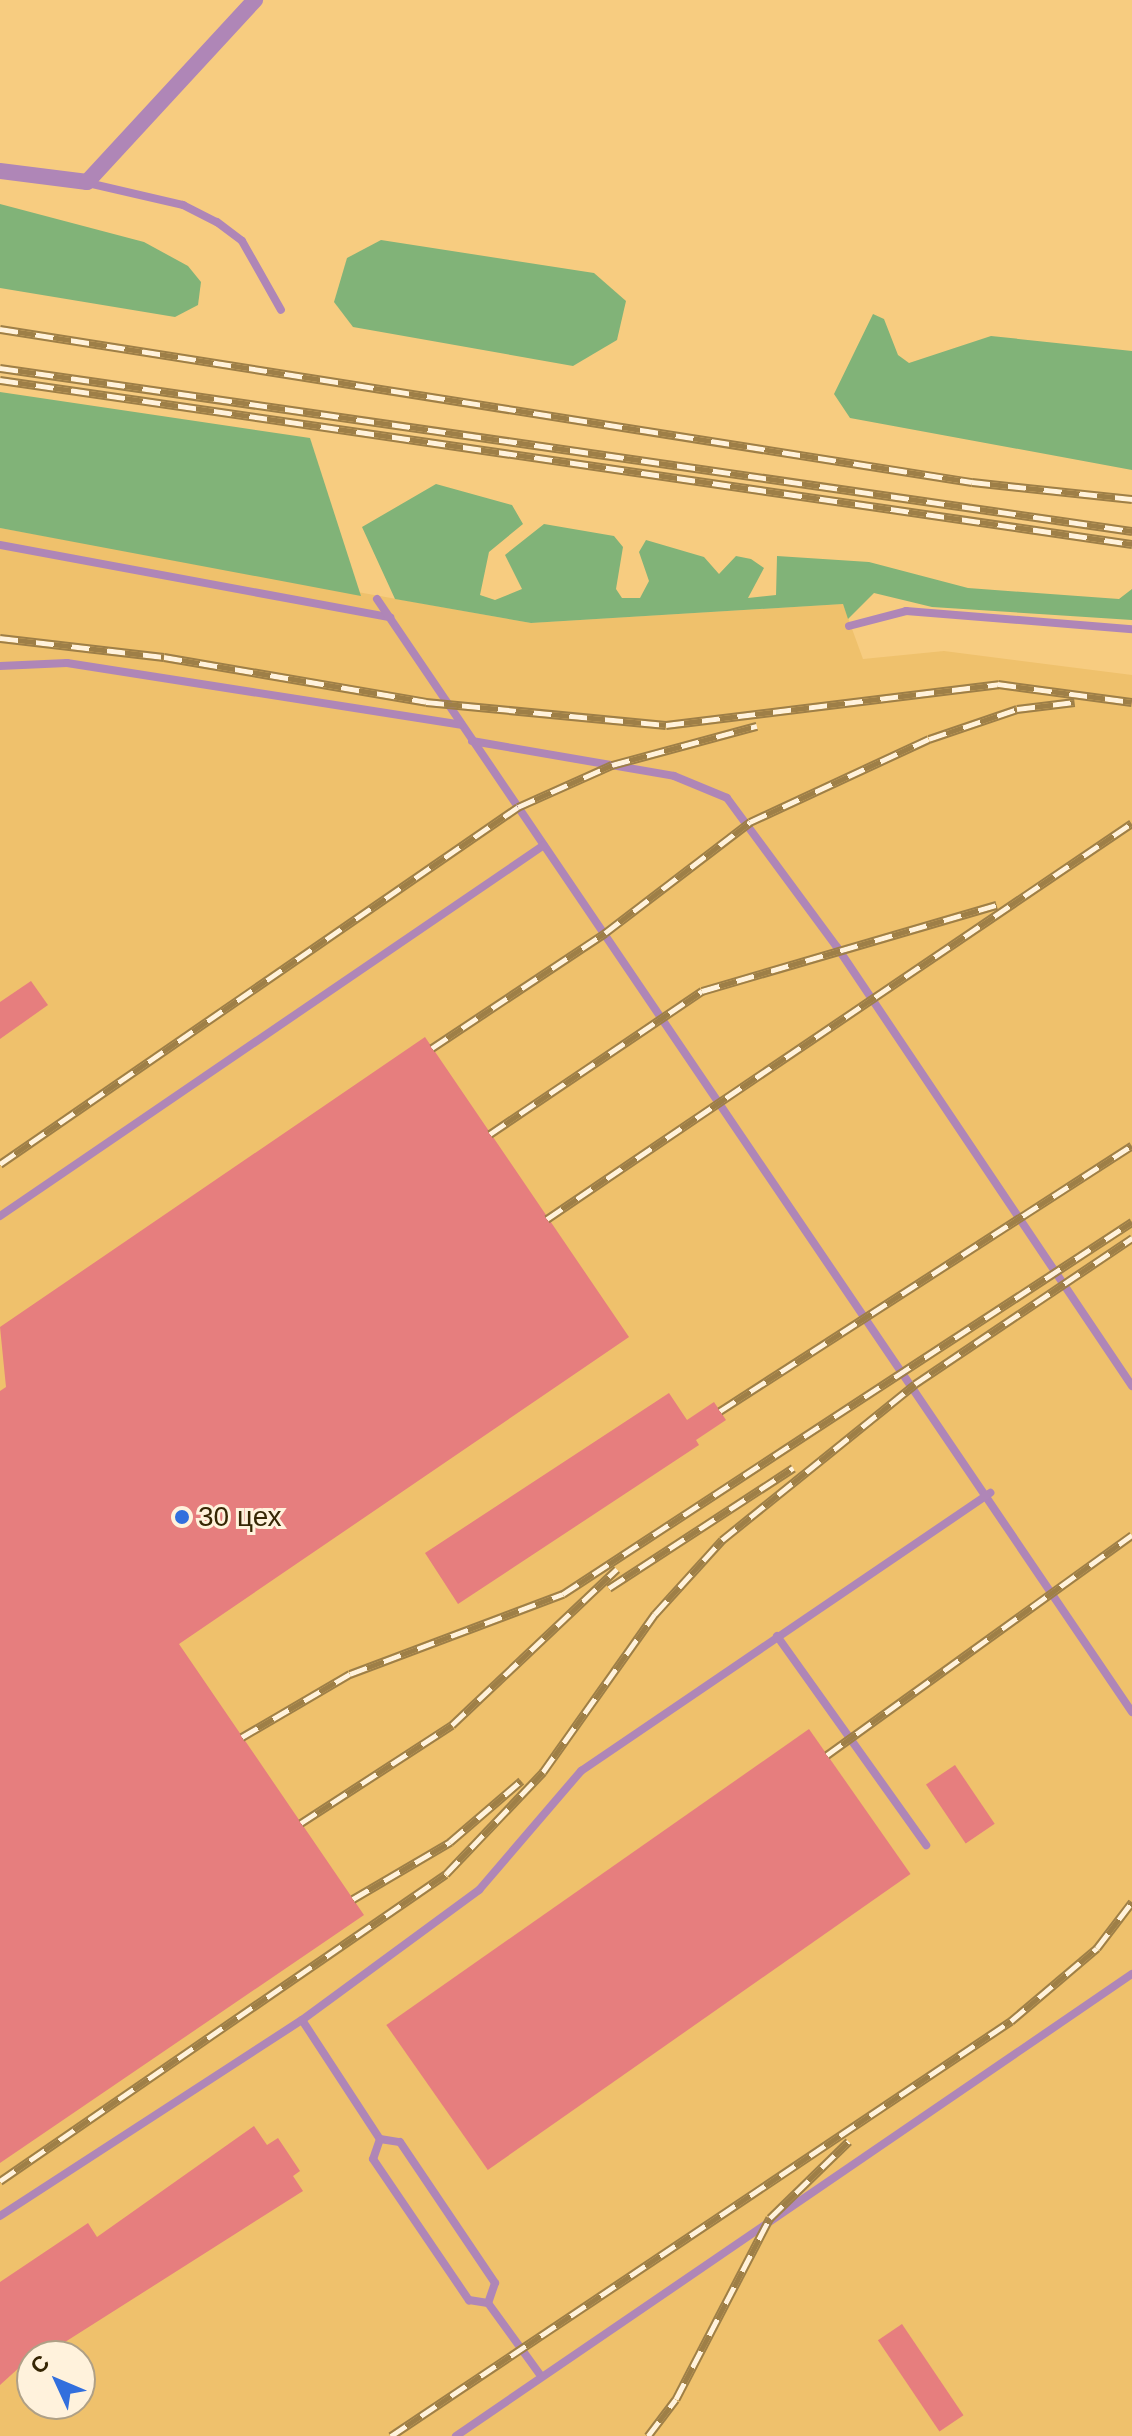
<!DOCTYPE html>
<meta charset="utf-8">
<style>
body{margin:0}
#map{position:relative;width:1132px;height:2436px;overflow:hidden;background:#f7cc80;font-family:Arial,sans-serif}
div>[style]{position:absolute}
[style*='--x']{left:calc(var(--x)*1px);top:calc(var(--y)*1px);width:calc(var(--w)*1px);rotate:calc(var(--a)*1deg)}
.built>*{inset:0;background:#efc16c}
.green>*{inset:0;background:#81b378}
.building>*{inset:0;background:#e67e7e;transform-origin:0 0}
.lane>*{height:8px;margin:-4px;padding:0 4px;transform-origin:4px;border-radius:4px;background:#af86b7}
.street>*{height:16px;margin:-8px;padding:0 8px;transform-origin:8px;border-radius:8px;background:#af86b7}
.rail>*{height:9px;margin-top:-4.5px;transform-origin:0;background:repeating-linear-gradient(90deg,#fff2dc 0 18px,#9e7f47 0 36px);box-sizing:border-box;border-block:2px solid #9e7f47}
.dots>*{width:22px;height:22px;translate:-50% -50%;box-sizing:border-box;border:4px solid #fff2dc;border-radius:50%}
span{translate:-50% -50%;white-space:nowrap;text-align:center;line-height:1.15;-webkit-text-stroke:6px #fff2dc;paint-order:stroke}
.poi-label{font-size:28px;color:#362604}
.left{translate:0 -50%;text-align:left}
.north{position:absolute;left:16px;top:2340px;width:80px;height:80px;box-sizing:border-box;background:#fff2dc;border:2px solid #afa086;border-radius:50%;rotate:314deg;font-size:22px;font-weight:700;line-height:32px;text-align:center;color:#362604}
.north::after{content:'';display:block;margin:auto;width:28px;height:36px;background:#326fdd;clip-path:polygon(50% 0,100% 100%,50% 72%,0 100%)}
</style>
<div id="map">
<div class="built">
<i style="clip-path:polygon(evenodd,0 528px,531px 623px,843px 604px,863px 659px,944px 651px,1132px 675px,1132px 2436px,0 2436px,0 528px,32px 2356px,80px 2356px,80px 2404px,32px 2404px,32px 2356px)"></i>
</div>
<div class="green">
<i style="clip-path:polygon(0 204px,144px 242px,188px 266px,201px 282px,198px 305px,175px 317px,0 288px)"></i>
<i style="clip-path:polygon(381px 240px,594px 273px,626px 301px,617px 340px,573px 366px,353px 327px,334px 302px,347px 258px)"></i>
<i style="clip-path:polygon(873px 314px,884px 319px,898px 355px,909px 363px,991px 336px,1132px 351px,1132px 470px,850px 418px,834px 394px)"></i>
<i style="clip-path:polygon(0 392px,310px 438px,361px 596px,0 528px)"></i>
<i style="clip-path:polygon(436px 484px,512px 505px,523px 524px,489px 552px,480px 595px,495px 600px,522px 589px,505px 555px,544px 524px,614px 536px,623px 547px,616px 589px,622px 598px,640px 598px,649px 581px,639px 552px,646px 540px,704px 557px,719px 574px,736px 556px,751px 559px,764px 568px,748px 598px,776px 595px,777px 556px,869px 562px,968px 588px,1119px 599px,1132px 589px,1132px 620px,932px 607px,874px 593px,848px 619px,843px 604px,531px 623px,395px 599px,362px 527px)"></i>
</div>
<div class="building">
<i style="clip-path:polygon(31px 981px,48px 1005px,0 1039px,0 1002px)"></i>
<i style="clip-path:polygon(425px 1037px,629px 1337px,179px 1644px,364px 1915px,0 2163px,0 1391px,6px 1387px,0 1327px)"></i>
<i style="clip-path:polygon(669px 1393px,687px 1420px,714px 1402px,726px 1420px,696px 1440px,699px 1445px,458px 1604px,425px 1553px)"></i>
<i style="left:809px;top:1729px;width:177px;height:516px;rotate:55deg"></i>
<i style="left:955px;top:1765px;width:71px;height:35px;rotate:56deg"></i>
<i style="clip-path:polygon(254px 2126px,267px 2145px,278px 2138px,300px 2171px,293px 2176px,303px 2191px,43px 2356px,32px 2356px,0 2385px,0 2282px,88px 2223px,97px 2237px)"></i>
<i style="left:902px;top:2324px;width:110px;height:29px;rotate:56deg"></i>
</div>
<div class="lane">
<i style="--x:88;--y:183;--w:98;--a:13"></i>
<i style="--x:183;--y:205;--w:38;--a:27"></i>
<i style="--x:217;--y:222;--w:31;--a:37"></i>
<i style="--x:242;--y:241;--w:79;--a:60.5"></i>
<i style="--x:0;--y:545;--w:397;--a:10.5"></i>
<i style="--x:377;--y:599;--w:1345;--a:55.85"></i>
<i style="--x:849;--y:626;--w:59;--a:-14.7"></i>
<i style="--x:906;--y:611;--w:227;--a:4.6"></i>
<i style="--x:0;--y:666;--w:67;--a:-2.6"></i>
<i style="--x:67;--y:663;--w:399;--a:8.9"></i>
<i style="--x:472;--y:741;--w:205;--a:9.8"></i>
<i style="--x:674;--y:776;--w:57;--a:22.5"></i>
<i style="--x:727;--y:798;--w:185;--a:53.6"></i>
<i style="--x:837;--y:947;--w:529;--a:56.1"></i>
<i style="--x:0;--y:1216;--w:658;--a:-34.29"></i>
<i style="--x:777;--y:1636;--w:257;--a:54.5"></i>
<i style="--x:302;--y:2020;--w:142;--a:56.8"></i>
<i style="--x:380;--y:2139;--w:20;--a:9"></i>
<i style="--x:400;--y:2142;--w:170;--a:56"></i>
<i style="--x:495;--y:2283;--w:21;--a:109"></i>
<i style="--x:380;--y:2139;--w:21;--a:109"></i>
<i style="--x:373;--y:2159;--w:171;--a:55.8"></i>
<i style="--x:469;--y:2300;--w:19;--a:9"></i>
<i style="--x:488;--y:2303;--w:90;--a:54"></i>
<i style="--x:0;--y:2216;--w:360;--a:-33"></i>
<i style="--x:302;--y:2020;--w:220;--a:-36.3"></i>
<i style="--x:479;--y:1890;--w:157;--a:-49.4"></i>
<i style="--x:581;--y:1771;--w:495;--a:-34.2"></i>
<i style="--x:456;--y:2436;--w:819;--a:-34.35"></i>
</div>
<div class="street">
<i style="--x:0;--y:171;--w:88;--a:7.2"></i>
<i style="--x:87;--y:182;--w:248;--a:-47.3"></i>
</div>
<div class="rail">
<i style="--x:0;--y:329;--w:984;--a:8.95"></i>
<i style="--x:972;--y:482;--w:161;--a:6.1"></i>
<i style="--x:0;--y:368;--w:1144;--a:8.19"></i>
<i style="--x:0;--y:380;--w:1144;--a:8.24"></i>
<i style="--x:0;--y:638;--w:165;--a:6.6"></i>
<i style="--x:164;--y:657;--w:266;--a:9.7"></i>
<i style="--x:426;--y:702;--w:241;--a:5.5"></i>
<i style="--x:666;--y:725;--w:335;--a:-7"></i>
<i style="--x:998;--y:684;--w:135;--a:7.7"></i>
<i style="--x:432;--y:1048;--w:208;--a:-33.6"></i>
<i style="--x:605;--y:933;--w:183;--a:-37.4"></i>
<i style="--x:750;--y:822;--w:197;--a:-24.9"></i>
<i style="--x:929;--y:739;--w:93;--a:-18.8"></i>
<i style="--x:1017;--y:709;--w:58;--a:-6.9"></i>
<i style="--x:490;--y:1134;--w:256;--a:-34"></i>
<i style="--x:702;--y:991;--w:307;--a:-16.3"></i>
<i style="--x:0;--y:1164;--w:629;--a:-34.57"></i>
<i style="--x:518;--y:807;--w:103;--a:-24.1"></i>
<i style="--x:612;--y:765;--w:150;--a:-15.1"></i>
<i style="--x:547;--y:1219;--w:706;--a:-34.09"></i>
<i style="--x:720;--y:1411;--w:490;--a:-32.8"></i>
<i style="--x:609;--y:1588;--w:220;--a:-33.1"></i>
<i style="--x:242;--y:1737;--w:125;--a:-30.3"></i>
<i style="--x:350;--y:1674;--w:228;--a:-20.6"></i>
<i style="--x:563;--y:1594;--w:680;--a:-33.18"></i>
<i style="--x:827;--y:1755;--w:376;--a:-35.8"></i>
<i style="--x:301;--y:1823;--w:180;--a:-33"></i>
<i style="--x:452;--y:1725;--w:227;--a:-43.4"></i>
<i style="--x:353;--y:1899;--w:113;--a:-30.4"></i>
<i style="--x:450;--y:1842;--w:94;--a:-40.7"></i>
<i style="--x:0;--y:2181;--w:541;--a:-34.54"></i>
<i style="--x:446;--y:1874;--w:141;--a:-46.4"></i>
<i style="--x:543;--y:1772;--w:194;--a:-54.7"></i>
<i style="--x:655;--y:1614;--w:100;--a:-47.8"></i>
<i style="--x:722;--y:1540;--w:248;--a:-38.9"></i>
<i style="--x:915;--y:1384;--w:262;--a:-33.9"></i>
<i style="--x:391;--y:2436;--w:746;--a:-33.8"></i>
<i style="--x:1011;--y:2021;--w:113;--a:-40.3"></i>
<i style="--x:1097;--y:1948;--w:58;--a:-52.7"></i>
<i style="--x:648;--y:2436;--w:46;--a:-52.9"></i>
<i style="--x:676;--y:2399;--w:204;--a:-62.6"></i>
<i style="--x:770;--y:2218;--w:110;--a:-44.3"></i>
</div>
<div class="dots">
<i style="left:182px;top:1517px;background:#326fdd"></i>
</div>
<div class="poi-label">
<span class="left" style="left:198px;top:1517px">30 цех</span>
</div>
<div class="north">С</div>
</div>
